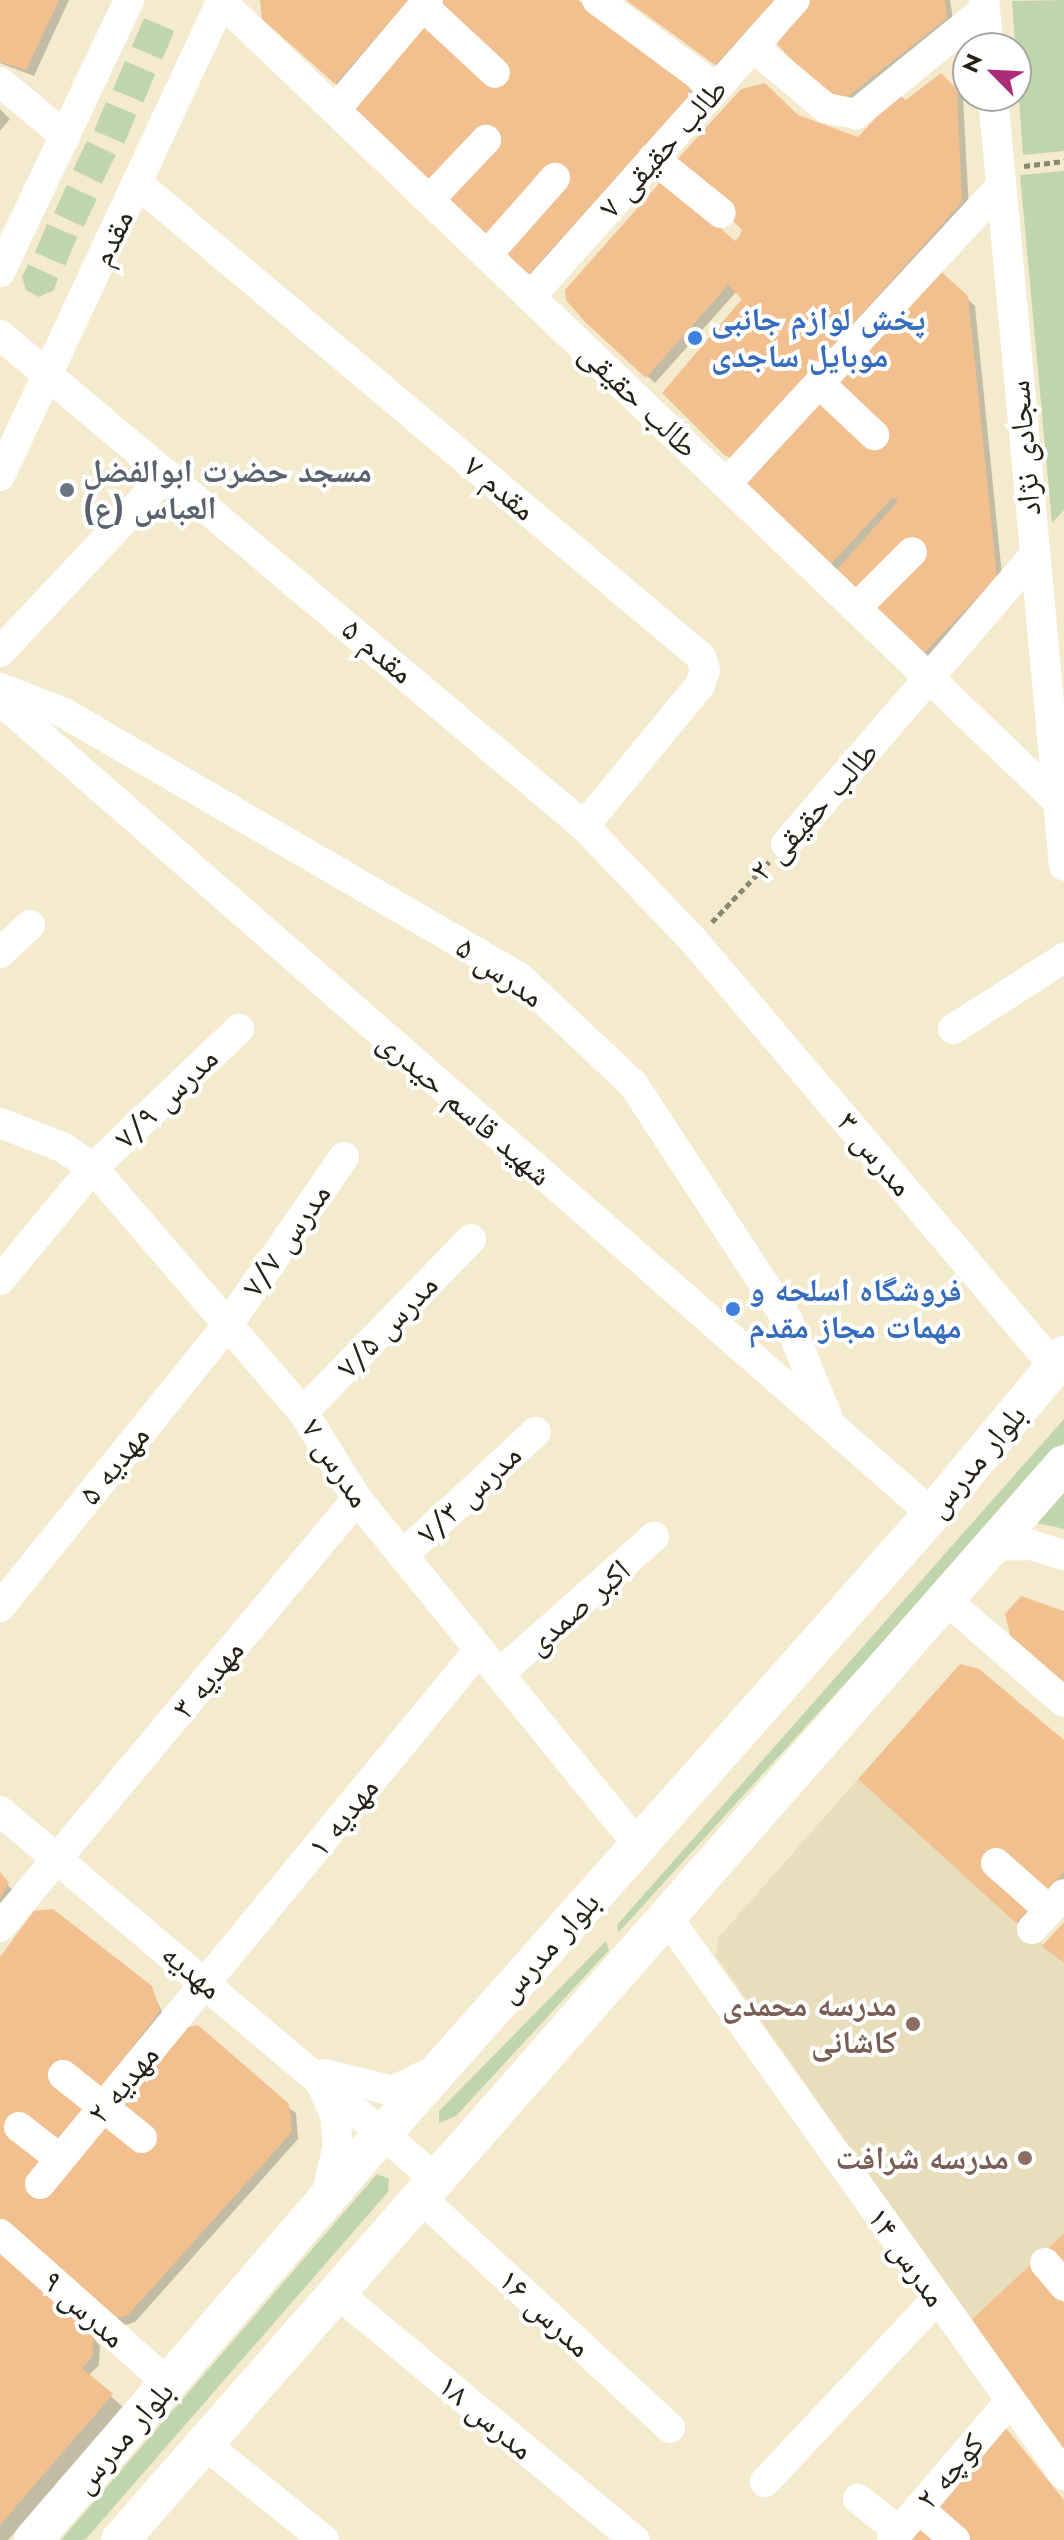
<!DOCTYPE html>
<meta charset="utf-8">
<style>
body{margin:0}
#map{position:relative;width:1064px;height:2540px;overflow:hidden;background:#f4ebcf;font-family:Jost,"Noto Naskh Arabic",sans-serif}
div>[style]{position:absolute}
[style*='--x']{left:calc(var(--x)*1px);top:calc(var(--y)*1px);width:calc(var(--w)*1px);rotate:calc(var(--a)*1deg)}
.built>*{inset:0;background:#e9debc}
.green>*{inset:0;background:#c1d5ad;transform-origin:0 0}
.shadow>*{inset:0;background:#0003}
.building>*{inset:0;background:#f2bf8f}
.path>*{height:5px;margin-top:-2.5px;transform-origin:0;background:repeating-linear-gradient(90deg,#8c8673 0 6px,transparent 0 10px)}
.minor>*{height:30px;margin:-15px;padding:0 15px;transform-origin:15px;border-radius:15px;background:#fff}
.major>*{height:38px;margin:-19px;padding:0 19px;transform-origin:19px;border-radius:19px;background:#fff}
.dots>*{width:22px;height:22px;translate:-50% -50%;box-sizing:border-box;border:4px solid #fff;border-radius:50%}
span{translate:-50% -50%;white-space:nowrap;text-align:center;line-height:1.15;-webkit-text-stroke:8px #fff;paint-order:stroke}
.street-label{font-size:32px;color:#252117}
.shop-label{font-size:32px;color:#366cbe;font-weight:700}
.left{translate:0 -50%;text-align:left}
.worship-label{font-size:32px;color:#5b616d;font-weight:700}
.education-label{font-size:32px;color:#785e54;font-weight:700}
.right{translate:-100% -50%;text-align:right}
.north{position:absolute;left:952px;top:32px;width:80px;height:80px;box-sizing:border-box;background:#fff;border:2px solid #a8a6a2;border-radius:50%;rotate:294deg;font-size:22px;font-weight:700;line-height:32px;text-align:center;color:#252117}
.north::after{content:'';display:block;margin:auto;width:28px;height:36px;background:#ac2a76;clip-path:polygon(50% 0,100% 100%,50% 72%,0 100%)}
</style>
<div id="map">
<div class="built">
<i style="clip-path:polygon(858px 1779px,1064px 1963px,1064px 2233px,965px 2326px,909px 2232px,716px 1956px,718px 1938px)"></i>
</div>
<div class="green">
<i style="clip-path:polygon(1064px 0,1064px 151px,1023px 155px,1012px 1px)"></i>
<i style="left:144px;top:18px;width:33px;height:31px;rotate:23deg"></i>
<i style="left:125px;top:61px;width:33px;height:31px;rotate:23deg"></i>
<i style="left:106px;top:102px;width:33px;height:31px;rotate:23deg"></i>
<i style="left:87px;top:141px;width:32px;height:32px;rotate:26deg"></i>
<i style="clip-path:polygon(1064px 171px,1064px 510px,1052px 523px,1020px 175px)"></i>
<i style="left:67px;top:185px;width:33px;height:31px;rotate:25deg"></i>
<i style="left:47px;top:224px;width:33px;height:31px;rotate:23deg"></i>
<i style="clip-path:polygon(28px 264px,58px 278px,54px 290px,39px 297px,26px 290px,22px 277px)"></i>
<i style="clip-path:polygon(1064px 1419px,1064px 1443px,618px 1933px,617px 1925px)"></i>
<i style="clip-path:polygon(1064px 1493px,1064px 1529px,1037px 1523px)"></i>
<i style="clip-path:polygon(606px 1941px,609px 1950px,456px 2116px,439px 2123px,439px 2111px)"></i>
<i style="clip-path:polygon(377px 2174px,389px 2179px,388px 2192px,85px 2540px,61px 2540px)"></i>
</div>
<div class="shadow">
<i style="clip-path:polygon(0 0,69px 0,34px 76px,0 63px)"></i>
<i style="clip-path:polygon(262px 0,422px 0,343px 90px,264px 18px)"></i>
<i style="clip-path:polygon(574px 0,696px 94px,537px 280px,509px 256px)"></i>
<i style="clip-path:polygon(628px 0,788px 0,724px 71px)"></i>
<i style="clip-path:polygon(811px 0,950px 0,954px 26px,849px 108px)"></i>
<i style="clip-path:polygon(940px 76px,963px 98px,969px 210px,734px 462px,664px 393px,745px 299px,737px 291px,655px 383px,595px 329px,741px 239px,797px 117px,858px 139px)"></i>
<i style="clip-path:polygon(0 109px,10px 119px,0 131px)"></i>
<i style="clip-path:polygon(939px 272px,975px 306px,1003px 585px,931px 660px,742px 484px)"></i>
<i style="clip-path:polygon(1064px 1744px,1064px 1887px,1034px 1904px,1024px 1928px,868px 1786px)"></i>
<i style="clip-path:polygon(0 1878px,15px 1892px,0 1915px)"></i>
<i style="clip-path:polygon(0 1960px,151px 1988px,166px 2020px,296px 2113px,298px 2139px,135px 2322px,119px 2327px,0 2219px)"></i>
<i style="clip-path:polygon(0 2249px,66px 2304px,100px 2346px,99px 2365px,88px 2376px,123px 2407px,8px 2540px,0 2540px)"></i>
</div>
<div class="building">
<i style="clip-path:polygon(0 0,59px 0,26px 70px,0 62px)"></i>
<i style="clip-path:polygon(260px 0,409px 0,335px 84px,262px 19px)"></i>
<i style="clip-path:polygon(439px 0,578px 0,689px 85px,690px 96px,529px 274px,442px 201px,432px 185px,355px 116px,354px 101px)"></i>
<i style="clip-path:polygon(626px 0,775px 0,715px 65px)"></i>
<i style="clip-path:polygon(808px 0,945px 0,947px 18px,841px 102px,828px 99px,777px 44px)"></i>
<i style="clip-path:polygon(941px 73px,957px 89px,962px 202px,735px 455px,725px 456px,662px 393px,742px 299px,728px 285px,646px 378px,585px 322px,566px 300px,565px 290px,664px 178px,735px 241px,739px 237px,742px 230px,674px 163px,741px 89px,765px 83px,798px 115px,858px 137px,898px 94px,906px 100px)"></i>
<i style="clip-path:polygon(938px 269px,968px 296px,997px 577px,922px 655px,835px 572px,898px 501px,893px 497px,829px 566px,739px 484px)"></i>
<i style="clip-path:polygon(1021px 1596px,1064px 1611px,1064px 1697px,1012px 1642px,1005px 1614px)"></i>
<i style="clip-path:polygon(960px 1664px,979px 1669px,1064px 1740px,1064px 1872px,1016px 1923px,858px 1779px)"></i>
<i style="clip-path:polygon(0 1872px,9px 1883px,0 1898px)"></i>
<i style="clip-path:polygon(53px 1909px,152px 1986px,160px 2011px,50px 2154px,111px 2111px,175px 2030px,198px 2025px,289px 2104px,292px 2131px,284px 2141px,128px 2315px,110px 2320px,0 2221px,0 1957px,34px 1911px)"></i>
<i style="clip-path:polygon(1064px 1922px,1064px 1963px,1042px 1946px)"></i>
<i style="clip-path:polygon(1064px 2233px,1064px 2274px,1045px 2251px)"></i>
<i style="clip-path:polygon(0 2247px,94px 2337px,92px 2357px,82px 2368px,113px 2394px,0 2525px)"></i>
<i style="clip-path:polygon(1033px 2262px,1064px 2303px,1064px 2454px,965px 2326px)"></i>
<i style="clip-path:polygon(1005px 2427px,1064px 2500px,1064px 2540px,962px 2540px,929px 2511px)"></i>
<i style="clip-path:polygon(922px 2517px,947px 2540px,908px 2540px)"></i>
</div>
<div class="path">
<i style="--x:1024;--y:166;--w:40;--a:-7.1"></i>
<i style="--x:712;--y:922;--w:83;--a:-46.5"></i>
</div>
<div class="minor">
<i style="--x:220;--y:0;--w:1168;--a:43.72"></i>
<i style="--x:597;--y:0;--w:148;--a:36.5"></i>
<i style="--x:984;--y:0;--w:48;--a:84.1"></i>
<i style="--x:423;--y:6;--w:98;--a:42.9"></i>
<i style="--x:753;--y:47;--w:95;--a:39.9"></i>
<i style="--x:826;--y:108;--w:31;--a:11"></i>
<i style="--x:856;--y:114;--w:166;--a:-39.1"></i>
<i style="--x:0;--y:82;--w:85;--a:39.7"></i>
<i style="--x:993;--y:96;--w:773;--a:84.73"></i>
<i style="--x:335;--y:110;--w:144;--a:-49.8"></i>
<i style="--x:653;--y:158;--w:87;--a:39"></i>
<i style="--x:137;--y:183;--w:737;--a:40.04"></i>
<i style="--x:701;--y:657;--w:14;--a:73"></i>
<i style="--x:705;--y:670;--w:16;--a:108"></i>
<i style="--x:700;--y:685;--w:183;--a:129.4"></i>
<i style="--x:429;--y:200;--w:83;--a:-46.5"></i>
<i style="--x:487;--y:255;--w:103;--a:-48.6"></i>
<i style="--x:0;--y:272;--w:301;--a:-64.6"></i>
<i style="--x:530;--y:297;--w:398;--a:-48.3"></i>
<i style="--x:0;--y:335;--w:763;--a:40.06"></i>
<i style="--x:584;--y:826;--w:159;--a:46.3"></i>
<i style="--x:694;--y:941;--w:558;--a:49.72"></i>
<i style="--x:819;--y:383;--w:76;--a:43.4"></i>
<i style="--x:0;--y:476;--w:525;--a:-65"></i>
<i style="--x:726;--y:484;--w:405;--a:-47.3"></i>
<i style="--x:856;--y:608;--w:79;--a:-45"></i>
<i style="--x:0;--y:652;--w:244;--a:-46.8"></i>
<i style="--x:0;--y:688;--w:69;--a:21.3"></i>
<i style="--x:64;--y:713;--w:526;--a:30.12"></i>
<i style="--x:519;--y:977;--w:156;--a:43.2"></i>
<i style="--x:633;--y:1084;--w:283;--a:56.8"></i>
<i style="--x:788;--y:1321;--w:113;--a:67.7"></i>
<i style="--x:0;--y:700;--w:1237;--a:41.13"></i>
<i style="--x:786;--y:844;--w:380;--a:-49.3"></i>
<i style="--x:0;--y:953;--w:41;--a:-43"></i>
<i style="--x:953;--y:1029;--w:132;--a:-32.6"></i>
<i style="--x:0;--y:1123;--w:69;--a:21.3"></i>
<i style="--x:64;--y:1148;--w:35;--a:35"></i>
<i style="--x:93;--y:1168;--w:322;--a:49.3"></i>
<i style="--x:303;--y:1412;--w:102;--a:58.2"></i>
<i style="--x:357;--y:1499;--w:446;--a:50.9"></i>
<i style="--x:0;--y:1280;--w:146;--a:-50.3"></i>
<i style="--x:93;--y:1168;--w:202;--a:-43.6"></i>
<i style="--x:303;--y:1412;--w:241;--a:-45.8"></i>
<i style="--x:991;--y:1546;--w:40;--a:-1.4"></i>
<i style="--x:1031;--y:1545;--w:34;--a:17"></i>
<i style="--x:403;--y:1555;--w:181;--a:-42.8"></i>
<i style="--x:945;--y:1599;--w:157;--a:40.9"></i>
<i style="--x:0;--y:1607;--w:365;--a:-51.1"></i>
<i style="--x:229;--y:1323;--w:202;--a:-55.3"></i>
<i style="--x:499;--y:1674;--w:207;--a:-41.5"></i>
<i style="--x:0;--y:1811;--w:572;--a:40.18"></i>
<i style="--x:996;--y:1863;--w:71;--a:41.6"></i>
<i style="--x:667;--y:1917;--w:685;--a:54.57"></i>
<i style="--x:0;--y:1927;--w:557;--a:-50.17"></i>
<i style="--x:1032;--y:1929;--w:47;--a:-47.6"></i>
<i style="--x:324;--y:2074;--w:71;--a:13.8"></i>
<i style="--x:393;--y:2091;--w:45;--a:-26.6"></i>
<i style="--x:63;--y:2075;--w:101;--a:38.6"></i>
<i style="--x:320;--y:2082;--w:35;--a:65"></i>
<i style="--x:335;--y:2114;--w:32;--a:85"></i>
<i style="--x:338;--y:2146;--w:51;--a:103.5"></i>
<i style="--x:19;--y:2127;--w:52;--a:38"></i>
<i style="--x:40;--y:2184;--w:691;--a:-50.58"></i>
<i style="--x:421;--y:2198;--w:339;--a:42.7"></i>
<i style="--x:0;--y:2234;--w:226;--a:41.6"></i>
<i style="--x:1045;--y:2263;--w:30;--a:50"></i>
<i style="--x:337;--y:2293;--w:387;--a:39.7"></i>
<i style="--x:206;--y:2445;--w:151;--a:38.8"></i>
<i style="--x:765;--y:2482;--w:251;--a:-46.8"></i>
<i style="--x:858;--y:2499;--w:52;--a:38"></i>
<i style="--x:918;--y:2508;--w:49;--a:40.9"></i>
<i style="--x:892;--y:2540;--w:181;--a:-49.7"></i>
</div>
<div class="major">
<i style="--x:33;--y:2540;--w:494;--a:-49.3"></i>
<i style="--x:355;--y:2165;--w:870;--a:-48.45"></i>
<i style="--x:932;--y:1514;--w:207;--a:-50.3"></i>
<i style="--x:120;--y:2540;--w:1431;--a:-48.74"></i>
</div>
<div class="dots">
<i style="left:695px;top:338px;background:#3f7fe0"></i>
<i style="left:67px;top:490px;background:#6b7280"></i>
<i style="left:733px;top:1309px;background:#3f7fe0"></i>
<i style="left:913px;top:2024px;background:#8d6e63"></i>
<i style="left:1025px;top:2158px;background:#8d6e63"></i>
</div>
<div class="street-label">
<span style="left:663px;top:148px;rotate:-48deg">طالب حقیقی ۷</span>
<span style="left:112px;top:238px;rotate:-65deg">مقدم</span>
<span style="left:639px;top:400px;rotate:44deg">طالب حقیقی</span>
<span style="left:1024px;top:448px;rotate:-95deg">سجادی نژاد</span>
<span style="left:500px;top:488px;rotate:40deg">مقدم ۷</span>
<span style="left:378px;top:651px;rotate:40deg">مقدم ۵</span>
<span style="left:814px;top:811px;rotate:-48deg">طالب حقیقی ۲</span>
<span style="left:500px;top:972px;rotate:35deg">مدرس ۵</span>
<span style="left:166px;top:1098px;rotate:-44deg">مدرس ۷/۹</span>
<span style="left:465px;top:1108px;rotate:41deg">شهید قاسم حیدری</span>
<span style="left:875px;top:1154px;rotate:50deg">مدرس ۳</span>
<span style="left:286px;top:1240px;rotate:-55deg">مدرس ۷/۷</span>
<span style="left:387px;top:1326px;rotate:-46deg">مدرس ۷/۵</span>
<span style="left:976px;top:1461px;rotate:-50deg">بلوار مدرس</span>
<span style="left:336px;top:1463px;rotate:57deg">مدرس ۷</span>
<span style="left:114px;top:1465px;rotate:-51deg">مهدیه ۵</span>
<span style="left:469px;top:1494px;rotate:-43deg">مدرس ۷/۳</span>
<span style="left:578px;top:1607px;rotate:-41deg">اکبر صمدی</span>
<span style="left:208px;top:1679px;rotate:-50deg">مهدیه ۳</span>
<span style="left:343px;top:1817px;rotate:-51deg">مهدیه ۱</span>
<span style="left:548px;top:1947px;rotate:-48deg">بلوار مدرس</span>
<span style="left:192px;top:1971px;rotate:40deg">مهدیه</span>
<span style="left:123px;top:2084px;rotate:-50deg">مهدیه ۲</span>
<span style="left:907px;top:2257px;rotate:55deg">مدرس ۱۴</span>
<span style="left:84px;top:2309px;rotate:42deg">مدرس ۹</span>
<span style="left:545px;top:2313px;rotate:43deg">مدرس ۱۶</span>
<span style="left:486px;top:2417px;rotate:40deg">مدرس ۱۸</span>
<span style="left:123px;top:2437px;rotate:-49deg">بلوار مدرس</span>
<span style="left:950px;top:2471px;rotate:-50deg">کوچه ۲</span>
</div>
<div class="shop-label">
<span class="left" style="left:711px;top:338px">پخش لوازم جانبی<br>موبایل ساجدی</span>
<span class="left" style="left:749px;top:1309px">فروشگاه اسلحه و<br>مهمات مجاز مقدم</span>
</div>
<div class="worship-label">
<span class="left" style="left:83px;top:490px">مسجد حضرت ابوالفضل<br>العباس (ع)</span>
</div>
<div class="education-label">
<span class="right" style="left:897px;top:2024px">مدرسه محمدی<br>کاشانی</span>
<span class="right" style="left:1009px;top:2158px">مدرسه شرافت</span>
</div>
<div class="north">N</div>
</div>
